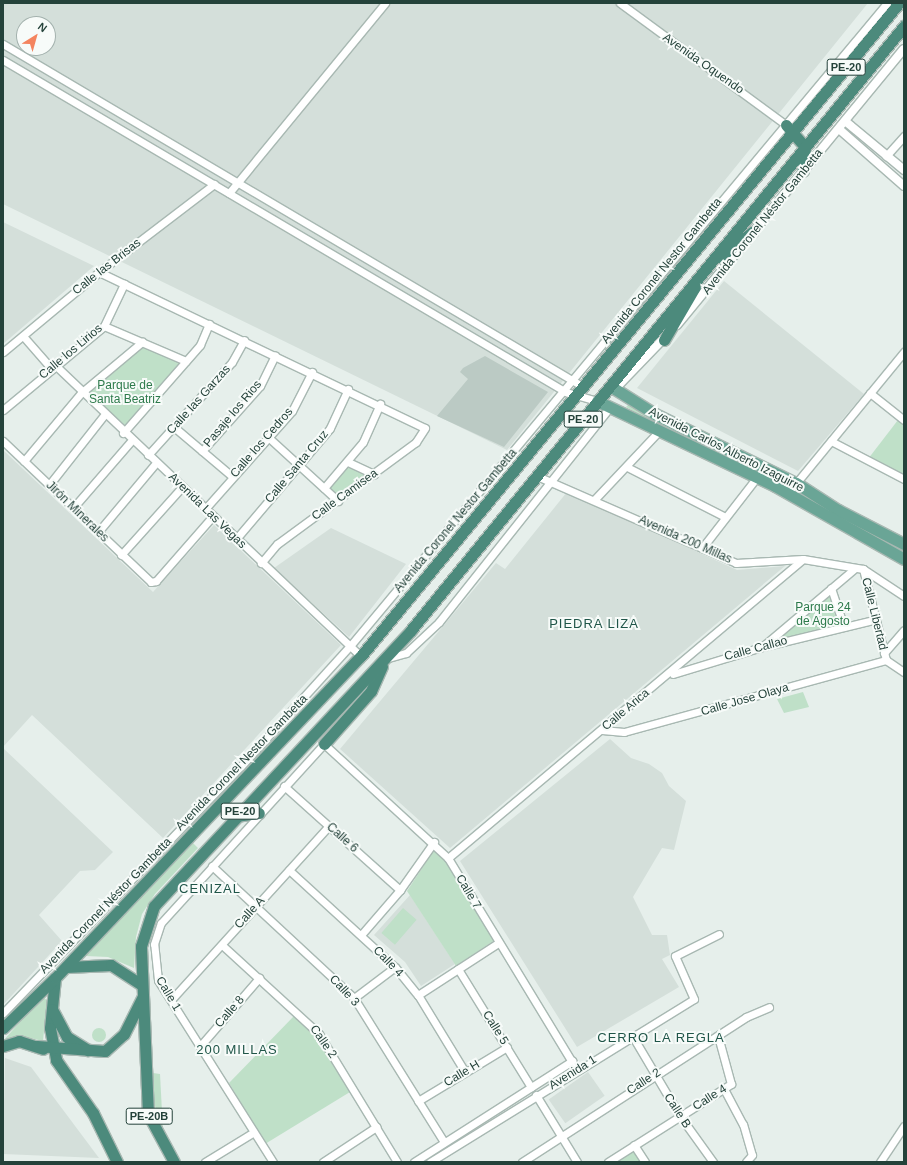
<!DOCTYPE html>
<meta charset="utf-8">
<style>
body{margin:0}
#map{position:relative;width:907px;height:1165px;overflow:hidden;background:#e6efeb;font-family:Helvetica,sans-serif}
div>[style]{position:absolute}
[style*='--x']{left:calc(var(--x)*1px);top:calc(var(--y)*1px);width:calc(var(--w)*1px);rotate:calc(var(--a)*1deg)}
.built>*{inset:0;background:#d4dfda;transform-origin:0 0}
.green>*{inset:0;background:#bfe0c8;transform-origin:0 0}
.round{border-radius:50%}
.building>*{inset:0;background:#bbcac4}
.roads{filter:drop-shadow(1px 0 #a8b8b2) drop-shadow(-1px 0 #a8b8b2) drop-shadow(0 1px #a8b8b2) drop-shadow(0 -1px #a8b8b2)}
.minor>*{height:7px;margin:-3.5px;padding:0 3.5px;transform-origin:3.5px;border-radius:3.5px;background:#fff}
.tertiary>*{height:8px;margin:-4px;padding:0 4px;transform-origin:4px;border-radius:4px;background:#fff}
.primary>*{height:11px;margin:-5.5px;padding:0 5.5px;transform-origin:5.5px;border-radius:5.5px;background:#6aa596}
.trunk>*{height:11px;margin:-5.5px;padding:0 5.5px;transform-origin:5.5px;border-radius:5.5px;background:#4c8a7c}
span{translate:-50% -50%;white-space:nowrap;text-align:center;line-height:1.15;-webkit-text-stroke:4px #f7fbf9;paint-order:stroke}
.shield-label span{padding:1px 3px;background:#f7fbf9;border:1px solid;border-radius:3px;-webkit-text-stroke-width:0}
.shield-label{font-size:11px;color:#24423a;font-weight:700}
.street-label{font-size:12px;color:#24423a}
.park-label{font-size:12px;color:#2d7a4b}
.neighbourhood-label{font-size:13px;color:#1f5548;letter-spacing:1px}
.frame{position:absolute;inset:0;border:4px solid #24423a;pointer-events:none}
.north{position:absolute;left:16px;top:16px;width:40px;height:40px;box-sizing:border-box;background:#f7fbf9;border:1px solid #a3b1ad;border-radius:50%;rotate:37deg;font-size:11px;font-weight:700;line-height:16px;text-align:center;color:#24423a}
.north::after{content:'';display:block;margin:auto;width:14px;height:18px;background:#f4845f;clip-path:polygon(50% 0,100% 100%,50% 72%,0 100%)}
</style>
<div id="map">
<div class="built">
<i style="clip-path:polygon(evenodd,3px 3px,868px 3px,507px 450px,3px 204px,3px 3px,24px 24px,48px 24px,48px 48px,24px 48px,24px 24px)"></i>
<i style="clip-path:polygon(3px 222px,94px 266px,3px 344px)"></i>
<i style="clip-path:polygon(724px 281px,864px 394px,798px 471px,637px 388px)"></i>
<i style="clip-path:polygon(3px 450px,153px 592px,214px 525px,341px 645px,163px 838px,32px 715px,3px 747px)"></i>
<i style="clip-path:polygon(567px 492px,737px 570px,785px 566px,450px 848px,340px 749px,496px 563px,505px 569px)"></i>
<i style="clip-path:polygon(331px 528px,406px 564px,349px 637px,274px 568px)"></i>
<i style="clip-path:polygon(610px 739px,631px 758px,649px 764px,662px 773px,669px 786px,686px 801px,674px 850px,662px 848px,633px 897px,652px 935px,667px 935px,670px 955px,662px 959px,679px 987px,577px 1047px,460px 861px)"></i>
<i style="clip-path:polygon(3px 748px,113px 852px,95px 870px,80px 871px,39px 915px,62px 941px,3px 1005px)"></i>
<i style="clip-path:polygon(410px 895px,455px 964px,421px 986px,405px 962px,374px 935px)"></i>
<i style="clip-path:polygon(5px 1058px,31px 1067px,99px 1158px,3px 1154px)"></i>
<i style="left:588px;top:1072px;width:29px;height:48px;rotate:55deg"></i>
</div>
<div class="green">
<i style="clip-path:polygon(143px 345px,180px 363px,126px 426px,89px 393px)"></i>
<i style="clip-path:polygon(630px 403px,783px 480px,904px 548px,904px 555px,652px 422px,626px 407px)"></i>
<i style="clip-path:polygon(898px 420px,904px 424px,904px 476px,868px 459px)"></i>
<i style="clip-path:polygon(350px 463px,368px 474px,336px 496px,329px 487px)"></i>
<i style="clip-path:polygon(829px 592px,838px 626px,777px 639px)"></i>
<i style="clip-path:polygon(803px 692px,809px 707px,784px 713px,777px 699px)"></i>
<i style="clip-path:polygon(192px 842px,198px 848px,155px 894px,142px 914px,136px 937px,134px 968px,108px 957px,86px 956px,87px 949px)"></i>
<i style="clip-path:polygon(436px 847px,495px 940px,456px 966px,407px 891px)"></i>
<i style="left:403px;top:908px;width:18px;height:33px;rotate:41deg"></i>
<i style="clip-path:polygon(42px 997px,47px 1000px,43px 1041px,21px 1036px,3px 1041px)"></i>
<i style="clip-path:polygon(294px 1016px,313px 1033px,350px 1092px,265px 1144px,229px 1083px)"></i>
<i class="round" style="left:92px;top:1028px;width:14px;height:14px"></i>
<i style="clip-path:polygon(153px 1073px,160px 1074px,163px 1131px,153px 1100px)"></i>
<i style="clip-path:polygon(634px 1150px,642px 1162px,616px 1162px)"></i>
</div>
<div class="building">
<i style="clip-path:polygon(485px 356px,548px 392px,504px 447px,437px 416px,468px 379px,460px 372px,463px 368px)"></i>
</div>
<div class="roads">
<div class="minor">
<i style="--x:620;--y:3;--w:206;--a:36.3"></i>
<i style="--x:3;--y:44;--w:667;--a:30.57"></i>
<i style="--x:3;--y:60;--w:654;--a:30.53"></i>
<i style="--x:566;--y:392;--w:32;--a:16"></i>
<i style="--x:886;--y:156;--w:27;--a:-48"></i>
<i style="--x:229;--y:193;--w:246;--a:-50.6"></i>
<i style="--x:99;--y:272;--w:361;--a:25.6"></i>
<i style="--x:425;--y:428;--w:17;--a:123"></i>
<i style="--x:416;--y:442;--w:172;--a:143.7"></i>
<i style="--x:277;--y:544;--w:25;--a:130"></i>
<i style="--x:104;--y:326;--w:89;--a:23.1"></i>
<i style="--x:23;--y:336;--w:43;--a:48.8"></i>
<i style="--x:3;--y:352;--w:125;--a:-39.8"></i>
<i style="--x:99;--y:272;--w:145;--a:-37.4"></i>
<i style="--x:55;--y:365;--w:422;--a:43.6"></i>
<i style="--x:870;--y:393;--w:43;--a:38.5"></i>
<i style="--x:3;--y:410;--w:131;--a:-39.7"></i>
<i style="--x:104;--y:326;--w:47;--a:-64.5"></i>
<i style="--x:174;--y:427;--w:77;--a:40.3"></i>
<i style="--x:123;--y:433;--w:117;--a:-48.8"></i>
<i style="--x:200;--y:345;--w:23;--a:-67"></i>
<i style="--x:268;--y:437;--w:95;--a:42.4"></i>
<i style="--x:3;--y:441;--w:204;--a:43.6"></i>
<i style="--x:151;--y:582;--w:5;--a:-11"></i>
<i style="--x:156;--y:581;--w:85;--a:-48.8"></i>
<i style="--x:831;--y:441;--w:82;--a:27.5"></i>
<i style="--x:202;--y:451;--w:87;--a:-48.3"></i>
<i style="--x:260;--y:386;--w:34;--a:-64"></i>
<i style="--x:148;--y:455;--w:125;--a:-47.9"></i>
<i style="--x:232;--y:362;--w:25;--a:-61"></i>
<i style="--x:24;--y:461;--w:89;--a:-50"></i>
<i style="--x:81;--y:393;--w:80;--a:-39.9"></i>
<i style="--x:348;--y:462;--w:29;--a:25"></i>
<i style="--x:627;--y:467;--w:110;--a:27"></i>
<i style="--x:537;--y:476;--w:217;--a:23.6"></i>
<i style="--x:736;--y:563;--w:67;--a:-3.4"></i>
<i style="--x:803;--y:559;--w:61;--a:9.5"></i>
<i style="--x:863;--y:569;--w:49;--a:33.4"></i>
<i style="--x:49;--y:485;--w:89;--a:-51.8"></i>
<i style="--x:324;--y:488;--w:60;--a:-49.7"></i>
<i style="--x:363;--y:442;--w:42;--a:-65.9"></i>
<i style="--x:788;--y:493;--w:183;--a:-50.6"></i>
<i style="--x:594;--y:500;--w:95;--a:-46.7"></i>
<i style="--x:73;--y:508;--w:90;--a:-49.1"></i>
<i style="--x:205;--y:509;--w:131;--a:-48.4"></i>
<i style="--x:292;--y:411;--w:44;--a:-62.9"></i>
<i style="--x:98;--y:532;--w:90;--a:-50"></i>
<i style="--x:236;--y:539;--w:145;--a:-49.7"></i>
<i style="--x:330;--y:428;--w:43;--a:-65.2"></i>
<i style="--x:702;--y:548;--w:90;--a:-52.2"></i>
<i style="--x:121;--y:555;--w:91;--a:-48.1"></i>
<i style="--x:863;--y:569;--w:94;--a:75.8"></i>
<i style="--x:831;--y:588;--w:41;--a:71.6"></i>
<i style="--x:762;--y:647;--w:122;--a:-40.3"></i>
<i style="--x:884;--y:653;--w:30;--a:-49"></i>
<i style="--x:385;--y:659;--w:22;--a:-16"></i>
<i style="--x:406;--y:653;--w:45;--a:-43.2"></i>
<i style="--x:439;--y:622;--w:276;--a:-51.5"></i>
<i style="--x:886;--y:660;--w:22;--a:34"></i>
<i style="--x:673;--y:674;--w:93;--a:-16.9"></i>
<i style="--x:762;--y:647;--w:115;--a:-13.6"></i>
<i style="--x:602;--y:730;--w:22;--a:5"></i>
<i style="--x:624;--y:732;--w:272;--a:-15.4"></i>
<i style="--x:284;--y:786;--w:156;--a:41.9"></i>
<i style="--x:448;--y:858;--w:464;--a:-40.1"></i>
<i style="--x:212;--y:866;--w:194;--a:42.9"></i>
<i style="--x:354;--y:998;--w:170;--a:58"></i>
<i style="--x:289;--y:870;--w:144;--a:42.5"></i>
<i style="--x:395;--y:967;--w:36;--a:51"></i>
<i style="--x:418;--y:995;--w:90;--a:58.6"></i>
<i style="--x:361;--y:935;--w:60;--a:-49.1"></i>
<i style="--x:400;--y:890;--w:59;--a:-54.7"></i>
<i style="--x:222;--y:945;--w:132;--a:42.5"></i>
<i style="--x:319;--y:1034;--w:150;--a:58.6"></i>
<i style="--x:458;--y:969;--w:139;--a:58.3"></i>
<i style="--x:418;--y:995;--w:95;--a:-33"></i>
<i style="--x:354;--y:998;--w:51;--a:-37.1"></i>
<i style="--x:171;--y:1000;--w:235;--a:-47.8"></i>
<i style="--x:3;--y:1013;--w:343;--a:-46.1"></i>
<i style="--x:241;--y:766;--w:162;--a:-47.8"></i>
<i style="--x:350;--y:646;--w:838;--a:-50.13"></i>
<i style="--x:633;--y:1037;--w:92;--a:59.3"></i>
<i style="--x:680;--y:1116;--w:57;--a:54.3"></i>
<i style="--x:201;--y:1045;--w:89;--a:-49.1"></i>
<i style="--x:724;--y:1089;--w:40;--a:62"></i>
<i style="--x:743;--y:1124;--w:32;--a:74"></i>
<i style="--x:752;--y:1155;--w:9;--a:131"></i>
<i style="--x:536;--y:1095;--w:79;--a:58.5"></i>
<i style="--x:418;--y:1101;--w:104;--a:-31.2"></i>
<i style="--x:634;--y:1145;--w:20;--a:57"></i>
<i style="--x:205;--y:1162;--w:57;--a:-31.5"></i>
<i style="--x:273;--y:1162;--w:215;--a:-122.3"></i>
<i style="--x:158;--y:980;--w:36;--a:-96"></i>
<i style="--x:154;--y:944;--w:22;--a:-72"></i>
<i style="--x:161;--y:923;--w:242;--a:-47.7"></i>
<i style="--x:324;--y:744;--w:168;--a:42.6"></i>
<i style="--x:448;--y:858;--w:248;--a:58.7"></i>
<i style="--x:323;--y:1162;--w:64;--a:-33.4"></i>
<i style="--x:414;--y:1162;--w:188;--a:-32.6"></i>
<i style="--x:430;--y:1162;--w:310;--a:-31.7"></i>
<i style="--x:694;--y:999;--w:47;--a:-113.8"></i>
<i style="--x:675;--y:956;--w:49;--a:-26.6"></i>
<i style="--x:522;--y:1162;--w:267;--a:-32.9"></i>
<i style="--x:746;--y:1017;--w:25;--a:-23"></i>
<i style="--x:608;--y:1162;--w:146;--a:-32.4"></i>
<i style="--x:731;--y:1084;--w:50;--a:-105.2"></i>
<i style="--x:880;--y:1162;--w:43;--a:-56.3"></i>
</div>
<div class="tertiary">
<i style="--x:845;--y:121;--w:77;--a:39.7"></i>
<i style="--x:839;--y:129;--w:86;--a:41.2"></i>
<i style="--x:677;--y:325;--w:357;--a:-50.6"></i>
<i style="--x:615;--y:389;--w:74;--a:-46.1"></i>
</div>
<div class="primary">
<i style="--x:615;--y:389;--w:47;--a:32"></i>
<i style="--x:655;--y:414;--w:157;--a:26.1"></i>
<i style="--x:796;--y:483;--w:50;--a:32.7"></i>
<i style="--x:838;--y:510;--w:74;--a:27.3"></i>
<i style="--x:597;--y:401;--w:197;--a:25.5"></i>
<i style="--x:775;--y:486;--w:148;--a:29.5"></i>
</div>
<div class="trunk">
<i style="--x:786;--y:125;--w:29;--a:49"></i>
<i style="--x:805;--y:147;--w:24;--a:95"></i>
<i style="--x:720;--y:257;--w:41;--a:-38"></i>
<i style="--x:664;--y:340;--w:61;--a:-59.7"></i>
<i style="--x:324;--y:744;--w:71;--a:-48.4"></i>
<i style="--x:371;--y:691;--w:27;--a:-66"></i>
<i style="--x:235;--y:816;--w:24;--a:-7"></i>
<i style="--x:66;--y:967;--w:45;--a:-2.5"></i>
<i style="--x:111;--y:965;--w:37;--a:33"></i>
<i style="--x:55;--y:978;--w:50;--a:95.7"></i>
<i style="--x:50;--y:1028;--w:33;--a:79"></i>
<i style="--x:56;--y:1060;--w:65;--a:55.1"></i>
<i style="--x:93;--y:1113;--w:55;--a:63.9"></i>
<i style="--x:52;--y:1009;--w:32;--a:62"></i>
<i style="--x:67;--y:1037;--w:25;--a:32"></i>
<i style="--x:3;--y:1028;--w:72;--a:-43.9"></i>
<i style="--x:55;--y:978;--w:444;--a:-46.5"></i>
<i style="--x:361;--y:656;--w:846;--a:-50.52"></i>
<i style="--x:3;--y:1046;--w:17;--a:-17"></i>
<i style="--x:19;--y:1041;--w:25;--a:18"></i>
<i style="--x:37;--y:1046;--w:68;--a:4.2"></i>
<i style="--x:105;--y:1051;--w:25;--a:-42"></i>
<i style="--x:124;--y:1034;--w:42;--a:-63.4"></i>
<i style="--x:174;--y:1162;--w:55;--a:-118.4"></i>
<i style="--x:148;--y:1114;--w:168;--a:-92.4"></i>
<i style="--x:141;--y:946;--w:42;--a:-72"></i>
<i style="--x:154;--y:906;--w:377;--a:-47"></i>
<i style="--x:411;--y:630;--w:780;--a:-50.78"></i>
</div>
</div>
<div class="shield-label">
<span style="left:846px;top:67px">PE-20</span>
<span style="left:583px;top:419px">PE-20</span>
<span style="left:240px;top:811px">PE-20</span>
<span style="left:149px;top:1116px">PE-20B</span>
</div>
<div class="street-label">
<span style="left:703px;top:64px;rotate:35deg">Avenida Oquendo</span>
<span style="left:763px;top:222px;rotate:-51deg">Avenida Coronel Néstor Gambetta</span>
<span style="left:107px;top:267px;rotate:-38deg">Calle las Brisas</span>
<span style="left:662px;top:271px;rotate:-51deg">Avenida Coronel Nestor Gambetta</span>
<span style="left:71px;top:352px;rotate:-40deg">Calle los Lirios</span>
<span style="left:199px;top:400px;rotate:-48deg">Calle las Garzas</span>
<span style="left:233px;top:414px;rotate:-50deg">Pasaje los Rios</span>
<span style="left:262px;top:443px;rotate:-49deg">Calle los Cedros</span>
<span style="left:726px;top:450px;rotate:27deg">Avenida Carlos Alberto Izaguirre</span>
<span style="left:297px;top:467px;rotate:-50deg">Calle Santa Cruz</span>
<span style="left:345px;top:495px;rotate:-36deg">Calle Camisea</span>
<span style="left:207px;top:511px;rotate:44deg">Avenida Las Vegas</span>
<span style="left:77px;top:512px;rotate:44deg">Jirón Minerales</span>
<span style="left:456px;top:521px;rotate:-50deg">Avenida Coronel Nestor Gambetta</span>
<span style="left:685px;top:540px;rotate:24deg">Avenida 200 Millas</span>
<span style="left:874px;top:614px;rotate:76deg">Calle Libertad</span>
<span style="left:756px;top:649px;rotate:-15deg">Calle Callao</span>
<span style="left:745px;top:700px;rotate:-16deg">Calle Jose Olaya</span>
<span style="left:626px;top:710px;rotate:-40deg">Calle Arica</span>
<span style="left:242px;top:763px;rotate:-46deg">Avenida Coronel Nestor Gambetta</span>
<span style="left:342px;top:838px;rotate:42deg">Calle 6</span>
<span style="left:468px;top:892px;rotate:59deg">Calle 7</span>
<span style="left:106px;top:906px;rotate:-46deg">Avenida Coronel Néstor Gambetta</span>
<span style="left:250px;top:913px;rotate:-48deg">Calle A</span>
<span style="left:388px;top:962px;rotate:46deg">Calle 4</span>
<span style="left:344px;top:991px;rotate:47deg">Calle 3</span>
<span style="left:168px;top:994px;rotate:59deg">Calle 1</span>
<span style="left:230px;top:1012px;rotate:-49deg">Calle 8</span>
<span style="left:495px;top:1028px;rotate:58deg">Calle 5</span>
<span style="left:323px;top:1042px;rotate:55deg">Calle 2</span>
<span style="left:573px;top:1073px;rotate:-32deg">Avenida 1</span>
<span style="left:462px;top:1074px;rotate:-31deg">Calle H</span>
<span style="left:644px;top:1082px;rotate:-33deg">Calle 2</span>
<span style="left:710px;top:1098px;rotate:-32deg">Calle 4</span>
<span style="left:677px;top:1111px;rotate:57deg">Calle B</span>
</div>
<div class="park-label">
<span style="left:125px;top:393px">Parque de<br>Santa Beatriz</span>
<span style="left:823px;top:615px">Parque 24<br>de Agosto</span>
</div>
<div class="neighbourhood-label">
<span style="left:594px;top:624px">PIEDRA LIZA</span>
<span style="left:210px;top:889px">CENIZAL</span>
<span style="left:661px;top:1038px">CERRO LA REGLA</span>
<span style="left:237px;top:1050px">200 MILLAS</span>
</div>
<div class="frame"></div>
<div class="north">N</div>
</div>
